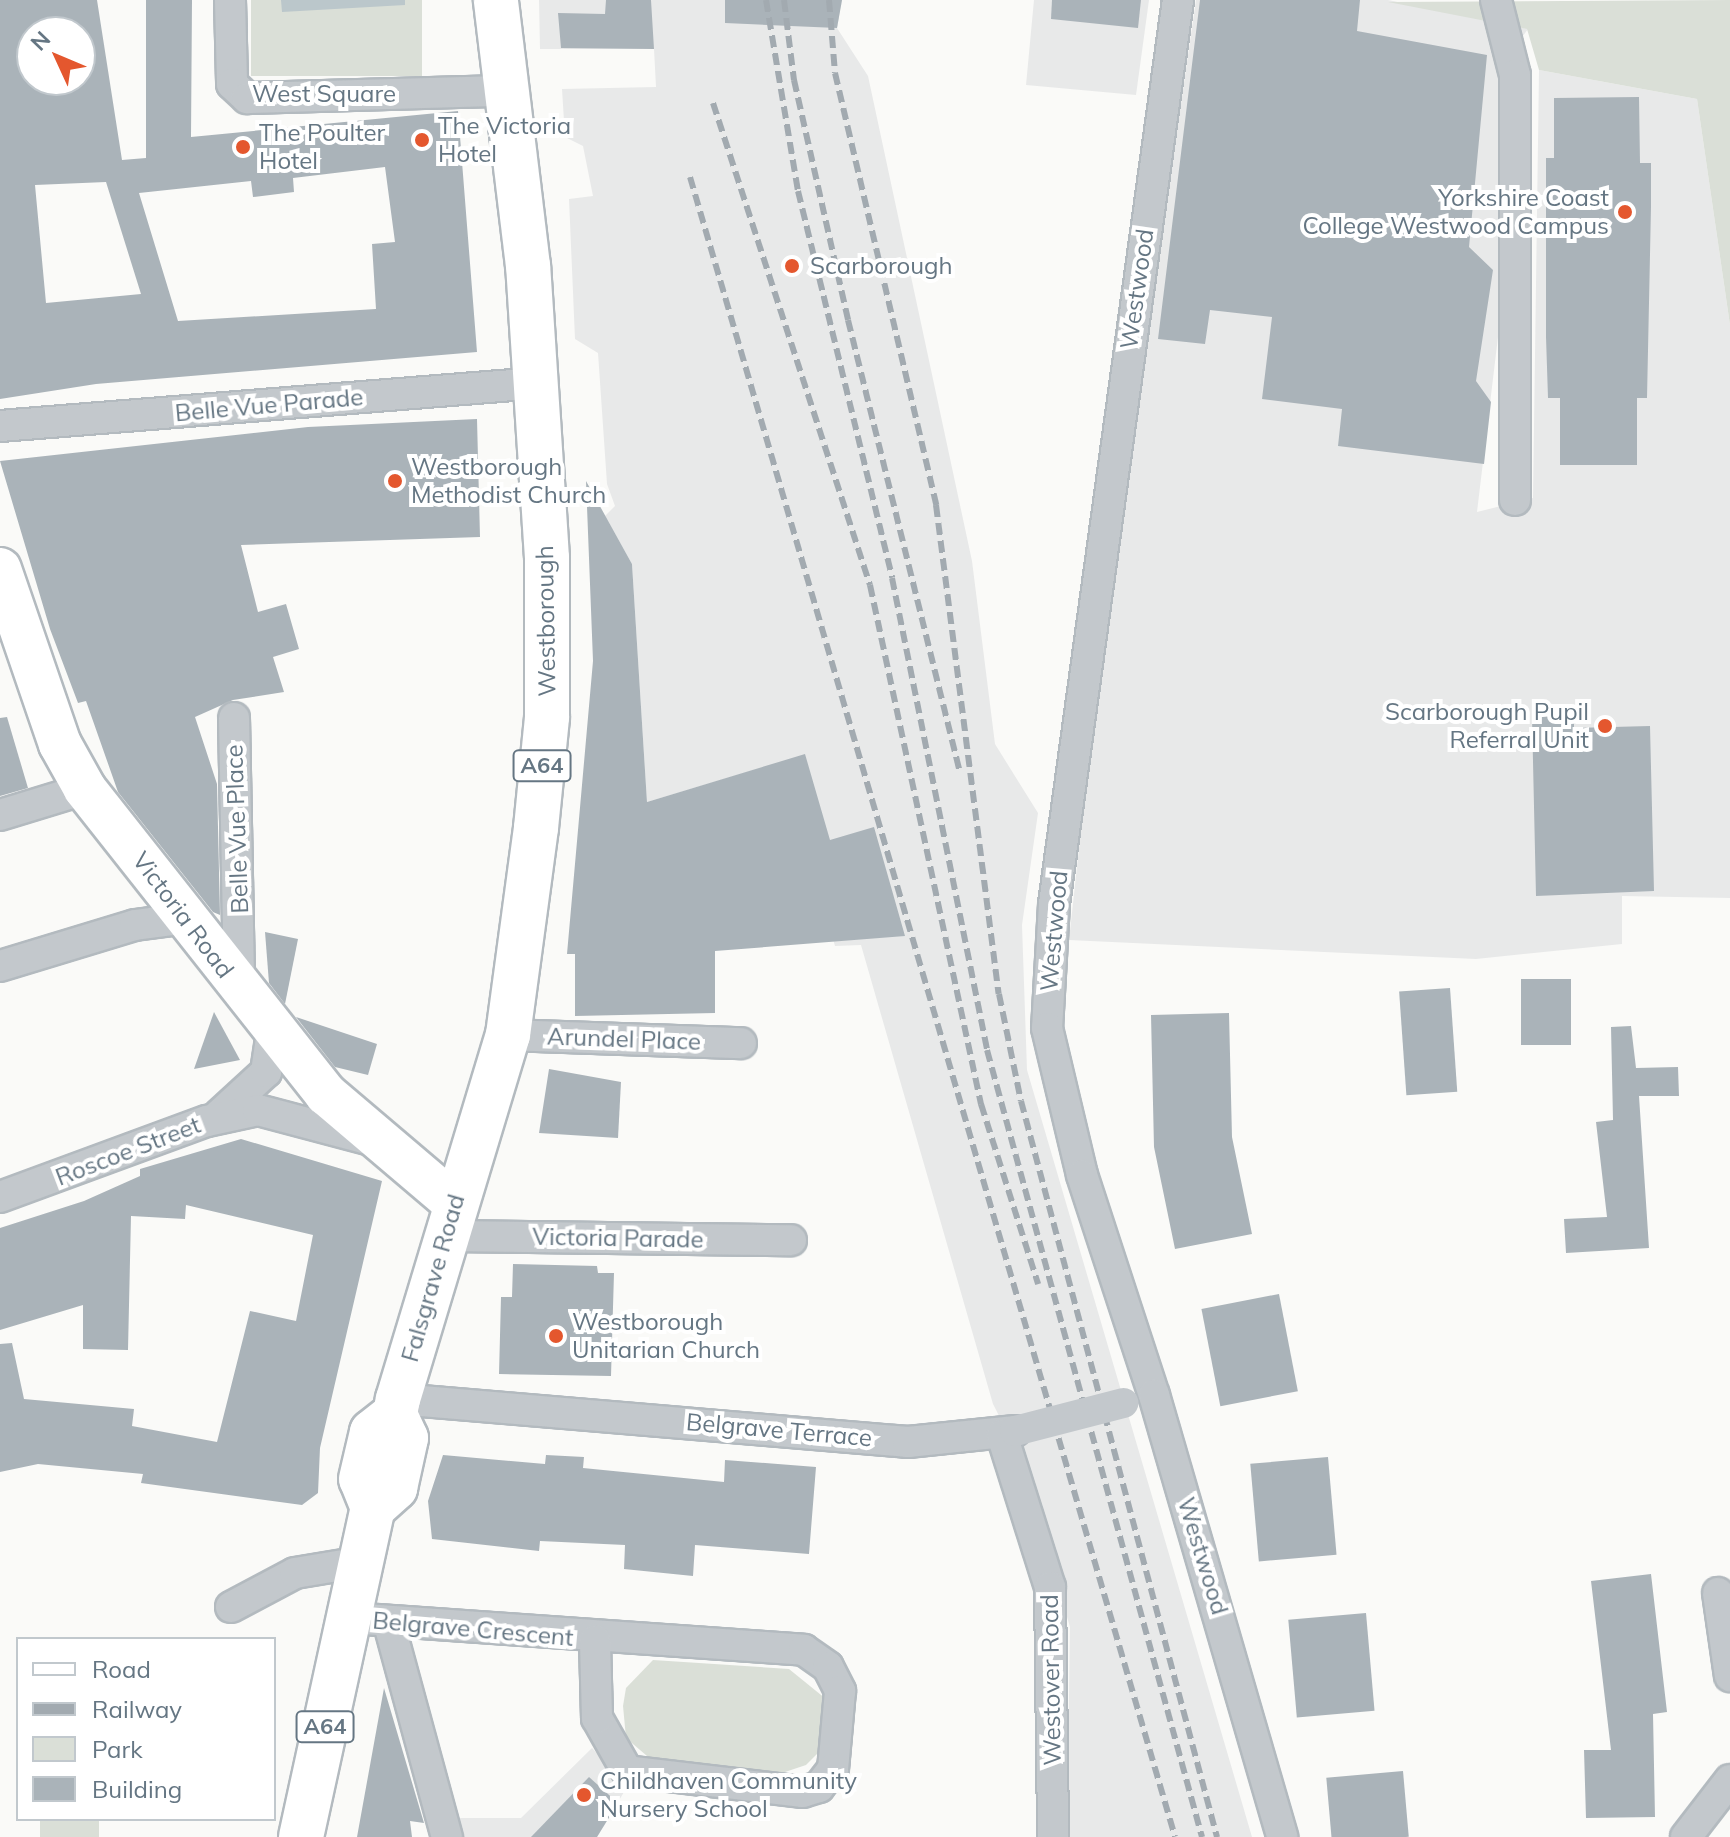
<!DOCTYPE html>
<style>
body{margin:0}
#map{position:relative;width:1730px;height:1837px;overflow:hidden;background:#fafaf8;font-family:Mulish,sans-serif}
div>[style]{position:absolute}
[style*='--x']{left:calc(var(--x)*1px);top:calc(var(--y)*1px);width:calc(var(--w)*1px);rotate:calc(var(--a)*1deg)}
.built>*{inset:0;background:#e8e9e9}
.green>*{inset:0;background:#dadfd7;transform-origin:0 0}
.water>*{inset:0;background:#bbc7cb}
.building>*{inset:0;background:#aab3b9;transform-origin:0 0}
.roads{filter:drop-shadow(2px 0 #b3babf) drop-shadow(-2px 0 #b3babf) drop-shadow(0 2px #b3babf) drop-shadow(0 -2px #b3babf)}
.street>*{height:30px;margin:-15px;padding:0 15px;transform-origin:15px;border-radius:15px;background:#c3c8cc}
.secondary>*{height:42px;margin:-21px;padding:0 21px;transform-origin:21px;border-radius:21px;background:#fff}
.highway>*{height:44px;margin:-22px;padding:0 22px;transform-origin:22px;border-radius:22px;background:#fff}
.rail>*{height:6px;margin-top:-3px;transform-origin:0;background:repeating-linear-gradient(90deg,#a2aab0 0 12px,transparent 0 18px)}
.street-bridge>*{height:30px;margin:-15px;padding:0 15px;transform-origin:15px;border-radius:15px;background:#c3c8cc}
.dots>*{width:22px;height:22px;translate:-50% -50%;box-sizing:border-box;border:4px solid #fff;border-radius:50%}
span{translate:-50% -50%;white-space:nowrap;text-align:center;line-height:1.15;-webkit-text-stroke:8px #fff;paint-order:stroke}
.shield-label span{padding:2px 6px;background:#fff;border:2px solid;border-radius:6px;-webkit-text-stroke-width:0}
.shield-label{font-size:22px;color:#657683;font-weight:700}
.street-label{font-size:24px;color:#657683}
.poi-label{font-size:24px;color:#657683}
.left{translate:0 -50%;text-align:left}
.right{translate:-100% -50%;text-align:right}
.legend{position:absolute;left:16px;top:1637px;width:260px;height:184px;box-sizing:border-box;background:#fff;border:2px solid #c1c8cd;margin:0;padding:10px 14px;list-style:none;font-size:24px;color:#657683}
.legend li{display:flex;align-items:center;gap:16px;height:40px}
.legend b{width:40px;border:2px solid #c1c8cd}
.north{position:absolute;left:16px;top:16px;width:80px;height:80px;box-sizing:border-box;background:#fff;border:2px solid #c1c8cd;border-radius:50%;rotate:314deg;font-size:22px;font-weight:700;line-height:32px;text-align:center;color:#657683}
.north::after{content:'';display:block;margin:auto;width:28px;height:36px;background:#e4572e;clip-path:polygon(50% 0,100% 100%,50% 72%,0 100%)}
</style>
<div id="map">
<div class="built">
<i style="clip-path:polygon(539px 0,842px 0,837px 28px,868px 76px,972px 561px,995px 744px,1038px 813px,1022px 925px,1027px 1070px,1252px 1837px,1067px 1837px,1070px 1627px,1020px 1457px,993px 1404px,861px 945px,835px 946px,781px 762px,647px 802px,632px 564px,605px 516px,615px 506px,607px 484px,598px 353px,575px 339px,569px 199px,593px 196px,583px 146px,565px 137px,562px 89px,656px 87px,654px 49px,540px 49px)"></i>
<i style="clip-path:polygon(1034px 0,1149px 0,1136px 95px,1026px 85px)"></i>
<i style="clip-path:polygon(1196px 0,1388px 0,1528px 29px,1499px 68px,1507px 262px,1477px 512px,1533px 498px,1539px 70px,1697px 99px,1730px 325px,1730px 898px,1622px 896px,1622px 944px,1476px 959px,1069px 940px,1098px 674px)"></i>
<i style="clip-path:polygon(592px 1748px,627px 1787px,597px 1837px,462px 1837px,456px 1818px,521px 1818px)"></i>
</div>
<div class="green">
<i style="left:251px;top:0;width:171px;height:76px"></i>
<i style="clip-path:polygon(1730px 0,1730px 325px,1697px 99px,1539px 70px,1527px 29px,1388px 2px)"></i>
<i style="clip-path:polygon(653px 1660px,789px 1669px,826px 1699px,823px 1748px,806px 1765px,782px 1773px,654px 1762px,626px 1738px,623px 1706px,626px 1688px)"></i>
<i style="left:40px;top:1819px;width:59px;height:18px"></i>
</div>
<div class="water">
<i style="clip-path:polygon(281px 0,405px 0,405px 5px,282px 12px)"></i>
</div>
<div class="building">
<i style="clip-path:polygon(evenodd,0 0,97px 0,122px 160px,146px 158px,146px 0,192px 0,191px 137px,458px 111px,477px 352px,96px 384px,0 399px,0 0,32px 32px,80px 32px,80px 80px,32px 80px,32px 32px,0 0,385px 167px,395px 242px,372px 244px,376px 309px,178px 321px,139px 193px,251px 181px,253px 197px,294px 192px,293px 178px,385px 167px,0 0,106px 182px,141px 294px,46px 303px,35px 185px,106px 182px)"></i>
<i style="clip-path:polygon(606px 0,651px 0,654px 49px,561px 48px,558px 13px,605px 14px)"></i>
<i style="clip-path:polygon(725px 0,842px 0,837px 28px,725px 23px)"></i>
<i style="clip-path:polygon(1052px 0,1141px 0,1138px 28px,1051px 19px)"></i>
<i style="clip-path:polygon(1200px 0,1360px 0,1357px 31px,1487px 55px,1469px 247px,1493px 270px,1476px 381px,1491px 402px,1484px 464px,1338px 446px,1342px 409px,1262px 399px,1272px 317px,1210px 310px,1205px 344px,1158px 339px)"></i>
<i style="clip-path:polygon(1639px 97px,1640px 163px,1651px 163px,1651px 207px,1647px 398px,1637px 398px,1637px 465px,1560px 465px,1560px 398px,1548px 398px,1546px 337px,1546px 158px,1554px 158px,1554px 98px)"></i>
<i style="clip-path:polygon(477px 419px,480px 537px,241px 545px,258px 612px,286px 604px,299px 649px,273px 657px,284px 692px,233px 700px,195px 717px,217px 784px,220px 915px,213px 912px,118px 792px,86px 701px,78px 703px,50px 629px,0 461px,308px 427px)"></i>
<i style="clip-path:polygon(586px 481px,632px 564px,647px 802px,805px 754px,830px 840px,874px 827px,905px 936px,715px 951px,715px 1013px,575px 1016px,575px 954px,567px 954px,593px 661px)"></i>
<i style="clip-path:polygon(1574px 716px,1574px 728px,1650px 726px,1654px 891px,1536px 896px,1532px 717px)"></i>
<i style="clip-path:polygon(7px 717px,28px 788px,0 796px,0 718px)"></i>
<i style="clip-path:polygon(265px 932px,298px 939px,285px 1004px,269px 983px)"></i>
<i style="left:1521px;top:979px;width:50px;height:66px"></i>
<i style="left:1450px;top:988px;width:104px;height:51px;rotate:86deg"></i>
<i style="clip-path:polygon(214px 1012px,240px 1060px,194px 1069px)"></i>
<i style="clip-path:polygon(1229px 1013px,1232px 1137px,1252px 1234px,1175px 1249px,1154px 1147px,1151px 1015px)"></i>
<i style="clip-path:polygon(296px 1017px,377px 1044px,368px 1075px,335px 1067px)"></i>
<i style="clip-path:polygon(1631px 1026px,1636px 1068px,1678px 1067px,1679px 1096px,1639px 1096px,1649px 1248px,1566px 1253px,1564px 1219px,1607px 1217px,1596px 1122px,1613px 1120px,1611px 1027px)"></i>
<i style="clip-path:polygon(549px 1069px,621px 1082px,618px 1138px,539px 1133px)"></i>
<i style="clip-path:polygon(241px 1139px,382px 1181px,320px 1448px,318px 1493px,302px 1505px,141px 1483px,143px 1474px,38px 1464px,0 1472px,0 1344px,12px 1343px,24px 1399px,134px 1409px,132px 1426px,217px 1442px,250px 1311px,296px 1321px,313px 1235px,186px 1205px,185px 1219px,131px 1216px,128px 1350px,83px 1349px,83px 1305px,0 1330px,0 1228px,84px 1201px,140px 1176px,140px 1169px)"></i>
<i style="clip-path:polygon(513px 1264px,597px 1266px,598px 1273px,614px 1273px,611px 1376px,499px 1374px,501px 1297px,512px 1297px)"></i>
<i style="left:1279px;top:1294px;width:99px;height:79px;rotate:79deg"></i>
<i style="clip-path:polygon(443px 1455px,545px 1464px,546px 1455px,584px 1457px,583px 1468px,724px 1482px,725px 1460px,816px 1467px,809px 1554px,695px 1545px,693px 1576px,624px 1569px,625px 1545px,540px 1541px,539px 1551px,432px 1539px,428px 1501px)"></i>
<i style="left:1328px;top:1457px;width:98px;height:78px;rotate:85deg"></i>
<i style="clip-path:polygon(1651px 1574px,1667px 1712px,1653px 1714px,1655px 1817px,1586px 1818px,1584px 1750px,1611px 1750px,1591px 1581px)"></i>
<i style="left:1366px;top:1613px;width:98px;height:78px;rotate:85deg"></i>
<i style="clip-path:polygon(384px 1688px,424px 1823px,410px 1821px,412px 1837px,357px 1837px)"></i>
<i style="left:1403px;top:1771px;width:66px;height:77px;rotate:85deg"></i>
<i style="clip-path:polygon(589px 1777px,618px 1803px,597px 1837px,531px 1837px)"></i>
</div>
<div class="roads">
<div class="street">
<i style="--x:230;--y:0;--w:84;--a:88.6"></i>
<i style="--x:232;--y:84;--w:21;--a:43"></i>
<i style="--x:247;--y:98;--w:258;--a:-1.6"></i>
<i style="--x:1178;--y:0;--w:912;--a:97.81"></i>
<i style="--x:1054;--y:904;--w:124;--a:93.2"></i>
<i style="--x:1047;--y:1028;--w:151;--a:76.6"></i>
<i style="--x:1082;--y:1175;--w:231;--a:71.9"></i>
<i style="--x:1154;--y:1395;--w:460;--a:73.8"></i>
<i style="--x:1496;--y:0;--w:77;--a:75.8"></i>
<i style="--x:1515;--y:75;--w:425;--a:90"></i>
<i style="--x:0;--y:426;--w:540;--a:-4.57"></i>
<i style="--x:234;--y:718;--w:271;--a:88.9"></i>
<i style="--x:0;--y:815;--w:89;--a:-17"></i>
<i style="--x:0;--y:966;--w:141;--a:-16.9"></i>
<i style="--x:135;--y:925;--w:52;--a:-7.7"></i>
<i style="--x:508;--y:1035;--w:233;--a:2"></i>
<i style="--x:219;--y:1115;--w:64;--a:-42.5"></i>
<i style="--x:266;--y:1072;--w:40;--a:-81.5"></i>
<i style="--x:0;--y:1197;--w:221;--a:-20.2"></i>
<i style="--x:207;--y:1121;--w:52;--a:-12.2"></i>
<i style="--x:258;--y:1110;--w:117;--a:14.9"></i>
<i style="--x:445;--y:1236;--w:346;--a:0.7"></i>
<i style="--x:398;--y:1399;--w:512;--a:4.82"></i>
<i style="--x:908;--y:1442;--w:108;--a:-5.9"></i>
<i style="--x:1002;--y:1435;--w:159;--a:72.5"></i>
<i style="--x:1050;--y:1587;--w:250;--a:89.3"></i>
<i style="--x:1718;--y:1593;--w:84;--a:81.8"></i>
<i style="--x:231;--y:1607;--w:72;--a:-28"></i>
<i style="--x:295;--y:1573;--w:67;--a:-9.5"></i>
<i style="--x:350;--y:1618;--w:455;--a:4"></i>
<i style="--x:804;--y:1650;--w:29;--a:35"></i>
<i style="--x:828;--y:1667;--w:27;--a:63"></i>
<i style="--x:840;--y:1691;--w:78;--a:95.1"></i>
<i style="--x:833;--y:1769;--w:23;--a:128"></i>
<i style="--x:819;--y:1787;--w:17;--a:163"></i>
<i style="--x:803;--y:1792;--w:177;--a:-173.2"></i>
<i style="--x:627;--y:1771;--w:61;--a:-119.5"></i>
<i style="--x:597;--y:1718;--w:78;--a:-91.5"></i>
<i style="--x:389;--y:1624;--w:221;--a:74.8"></i>
<i style="--x:1686;--y:1837;--w:72;--a:-52.3"></i>
</div>
<div class="secondary">
<i style="--x:0;--y:569;--w:185;--a:71.1"></i>
<i style="--x:60;--y:744;--w:51;--a:60.9"></i>
<i style="--x:85;--y:789;--w:389;--a:51.7"></i>
<i style="--x:326;--y:1094;--w:167;--a:40.4"></i>
</div>
<div class="highway">
<i style="--x:373;--y:1508;--w:31;--a:-112"></i>
<i style="--x:361;--y:1479;--w:48;--a:-76.8"></i>
<i style="--x:372;--y:1432;--w:29;--a:-38"></i>
<i style="--x:301;--y:1837;--w:337;--a:-77.7"></i>
<i style="--x:373;--y:1508;--w:30;--a:-42"></i>
<i style="--x:395;--y:1488;--w:51;--a:-77.6"></i>
<i style="--x:406;--y:1438;--w:26;--a:-115"></i>
<i style="--x:395;--y:1414;--w:15;--a:-79"></i>
<i style="--x:398;--y:1399;--w:380;--a:-73.2"></i>
<i style="--x:508;--y:1035;--w:209;--a:-82.3"></i>
<i style="--x:536;--y:828;--w:112;--a:-84.3"></i>
<i style="--x:547;--y:717;--w:159;--a:-90"></i>
<i style="--x:547;--y:558;--w:293;--a:-93.7"></i>
<i style="--x:528;--y:266;--w:268;--a:-96.9"></i>
</div>
</div>
<div class="rail">
<i style="--x:766;--y:0;--w:194;--a:80.5"></i>
<i style="--x:798;--y:191;--w:398;--a:76.3"></i>
<i style="--x:892;--y:578;--w:481;--a:78.6"></i>
<i style="--x:987;--y:1050;--w:816;--a:74.72"></i>
<i style="--x:784;--y:0;--w:81;--a:82.9"></i>
<i style="--x:794;--y:80;--w:246;--a:77.3"></i>
<i style="--x:848;--y:320;--w:463;--a:76.1"></i>
<i style="--x:829;--y:0;--w:73;--a:85.3"></i>
<i style="--x:835;--y:73;--w:444;--a:76.8"></i>
<i style="--x:936;--y:505;--w:493;--a:82.7"></i>
<i style="--x:999;--y:994;--w:109;--a:78.4"></i>
<i style="--x:1021;--y:1101;--w:762;--a:75.09"></i>
<i style="--x:713;--y:103;--w:507;--a:71.96"></i>
<i style="--x:870;--y:585;--w:531;--a:77.93"></i>
<i style="--x:981;--y:1104;--w:189;--a:72.4"></i>
<i style="--x:690;--y:177;--w:1729;--a:73.71"></i>
</div>
<div class="street-bridge">
<i style="--x:1015;--y:1431;--w:112;--a:-14.5"></i>
</div>
<div class="dots">
<i style="left:422px;top:140px;background:#e4572e"></i>
<i style="left:243px;top:147px;background:#e4572e"></i>
<i style="left:1625px;top:212px;background:#e4572e"></i>
<i style="left:792px;top:266px;background:#e4572e"></i>
<i style="left:395px;top:481px;background:#e4572e"></i>
<i style="left:1605px;top:726px;background:#e4572e"></i>
<i style="left:556px;top:1336px;background:#e4572e"></i>
<i style="left:584px;top:1795px;background:#e4572e"></i>
</div>
<div class="shield-label">
<span style="left:542px;top:766px">A64</span>
<span style="left:325px;top:1727px">A64</span>
</div>
<div class="street-label">
<span style="left:324px;top:94px">West Square</span>
<span style="left:1137px;top:289px;rotate:-82deg">Westwood</span>
<span style="left:269px;top:405px;rotate:-5deg">Belle Vue Parade</span>
<span style="left:546px;top:621px;rotate:-91deg">Westborough</span>
<span style="left:237px;top:829px;rotate:-92deg">Belle Vue Place</span>
<span style="left:183px;top:915px;rotate:53deg">Victoria Road</span>
<span style="left:1054px;top:931px;rotate:-85deg">Westwood</span>
<span style="left:624px;top:1039px;rotate:2deg">Arundel Place</span>
<span style="left:128px;top:1151px;rotate:-21deg">Roscoe Street</span>
<span style="left:618px;top:1238px;rotate:1deg">Victoria Parade</span>
<span style="left:433px;top:1278px;rotate:-74deg">Falsgrave Road</span>
<span style="left:779px;top:1430px;rotate:5deg">Belgrave Terrace</span>
<span style="left:1203px;top:1556px;rotate:73deg">Westwood</span>
<span style="left:473px;top:1629px;rotate:5deg">Belgrave Crescent</span>
<span style="left:1051px;top:1680px;rotate:-91deg">Westover Road</span>
</div>
<div class="poi-label">
<span class="left" style="left:438px;top:140px">The Victoria<br>Hotel</span>
<span class="left" style="left:259px;top:147px">The Poulter<br>Hotel</span>
<span class="right" style="left:1609px;top:212px">Yorkshire Coast<br>College Westwood Campus</span>
<span class="left" style="left:810px;top:266px">Scarborough</span>
<span class="left" style="left:411px;top:481px">Westborough<br>Methodist Church</span>
<span class="right" style="left:1589px;top:726px">Scarborough Pupil<br>Referral Unit</span>
<span class="left" style="left:572px;top:1336px">Westborough<br>Unitarian Church</span>
<span class="left" style="left:600px;top:1795px">Childhaven Community<br>Nursery School</span>
</div>
<ul class="legend">
<li><b style="height:10px;background:#fff"></b>Road</li>
<li><b style="height:10px;background:#a2aab0"></b>Railway</li>
<li><b style="height:22px;background:#dadfd7"></b>Park</li>
<li><b style="height:22px;background:#aab3b9"></b>Building</li>
</ul>
<div class="north">N</div>
</div>
